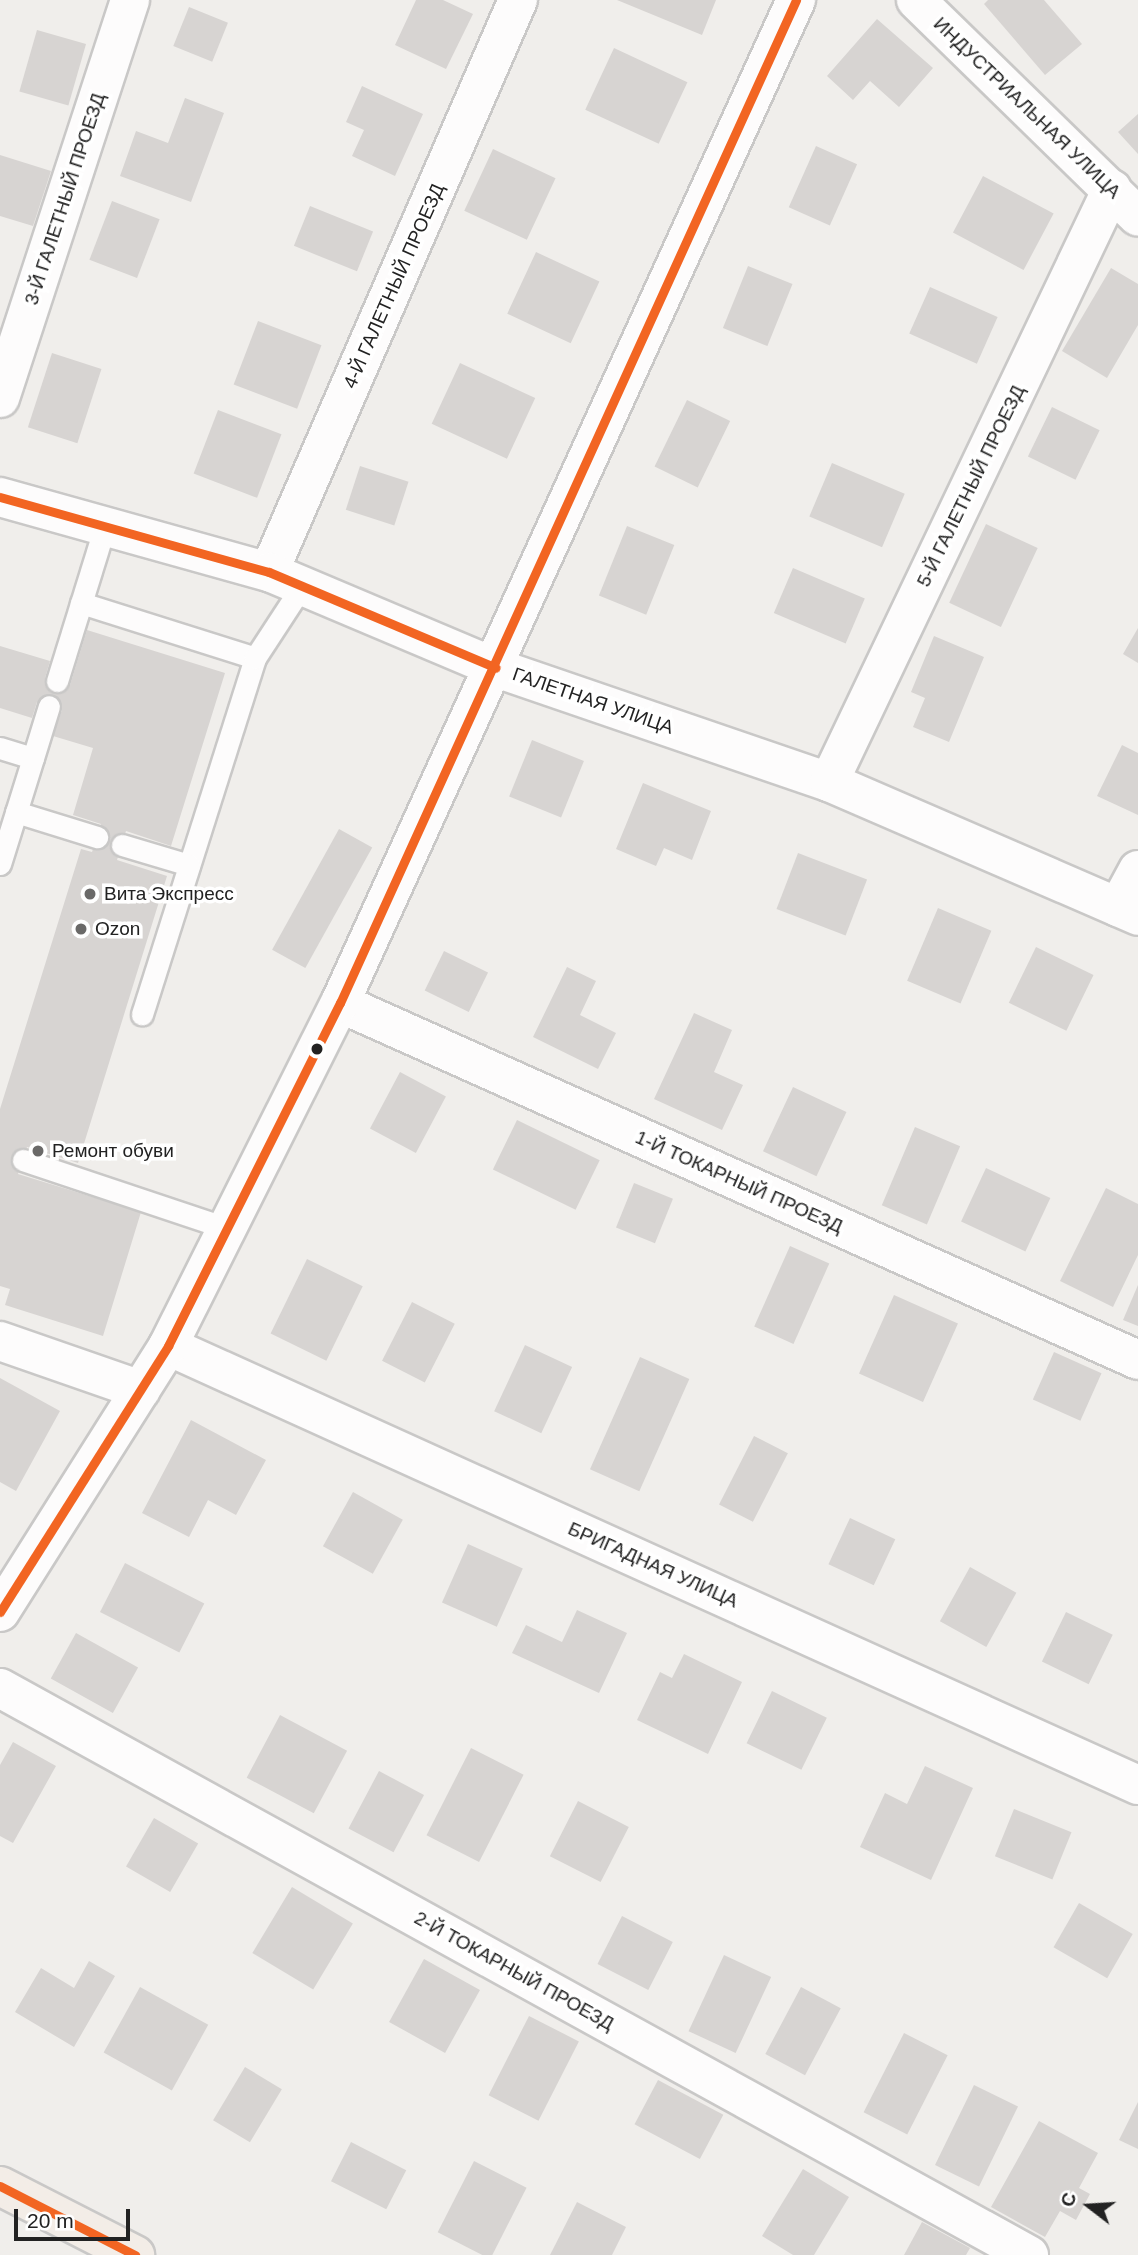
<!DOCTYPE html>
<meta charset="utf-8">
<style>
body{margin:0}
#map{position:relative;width:1138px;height:2255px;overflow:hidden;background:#f0eeeb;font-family:Helvetica,sans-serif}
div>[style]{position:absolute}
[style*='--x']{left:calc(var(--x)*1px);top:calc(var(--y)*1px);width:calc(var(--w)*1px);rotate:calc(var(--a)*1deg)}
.building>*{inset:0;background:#d7d4d2;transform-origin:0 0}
.roads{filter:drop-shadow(2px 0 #c9c8c7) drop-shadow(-2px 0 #c9c8c7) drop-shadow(0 2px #c9c8c7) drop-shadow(0 -2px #c9c8c7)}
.service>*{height:21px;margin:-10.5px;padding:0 10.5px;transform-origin:10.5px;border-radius:10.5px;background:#fdfcfc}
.minor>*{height:38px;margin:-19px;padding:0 19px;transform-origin:19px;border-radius:19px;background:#fdfcfc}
.tertiary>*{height:38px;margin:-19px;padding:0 19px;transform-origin:19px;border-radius:19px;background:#fdfcfc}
.primary>*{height:38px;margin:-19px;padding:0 19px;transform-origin:19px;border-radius:19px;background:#f3ede7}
.bus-1>*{height:9px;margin:-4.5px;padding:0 4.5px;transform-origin:4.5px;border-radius:4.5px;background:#f26522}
.dots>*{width:19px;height:19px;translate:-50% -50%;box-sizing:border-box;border:4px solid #fff;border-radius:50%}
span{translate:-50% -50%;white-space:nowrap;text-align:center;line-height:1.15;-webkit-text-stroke:7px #fff;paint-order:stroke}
.street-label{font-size:19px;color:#222}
.poi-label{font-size:19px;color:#222}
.left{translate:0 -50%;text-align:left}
.north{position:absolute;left:1054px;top:2171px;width:70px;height:70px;-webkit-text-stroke:5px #fff;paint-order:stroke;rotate:287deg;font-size:19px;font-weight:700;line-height:28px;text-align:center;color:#222}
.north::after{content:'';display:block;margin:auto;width:24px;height:32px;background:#222;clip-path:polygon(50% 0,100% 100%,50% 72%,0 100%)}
.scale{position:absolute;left:14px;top:2209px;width:116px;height:32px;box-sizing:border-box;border:4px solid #222;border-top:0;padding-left:9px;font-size:21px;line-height:24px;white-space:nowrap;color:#222;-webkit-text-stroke:5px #fff;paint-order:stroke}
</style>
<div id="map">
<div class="building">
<i style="clip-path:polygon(416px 0,443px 0,473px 14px,446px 69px,395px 45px)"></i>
<i style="clip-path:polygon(617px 0,716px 0,702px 35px)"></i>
<i style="clip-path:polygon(988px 0,1044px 0,1082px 44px,1045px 75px,984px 4px)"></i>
<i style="left:189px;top:7px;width:42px;height:42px;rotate:22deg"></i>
<i style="clip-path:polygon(877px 19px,933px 68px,899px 107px,870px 81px,853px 100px,827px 76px)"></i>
<i style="left:37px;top:30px;width:51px;height:64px;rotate:16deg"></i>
<i style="left:614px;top:48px;width:81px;height:68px;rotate:25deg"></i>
<i style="clip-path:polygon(362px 86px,423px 114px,395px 176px,352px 156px,364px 130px,346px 122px)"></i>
<i style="clip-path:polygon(185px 98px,224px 113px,191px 202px,120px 176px,136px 131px,168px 143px)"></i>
<i style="clip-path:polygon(1138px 114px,1138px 154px,1118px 132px)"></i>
<i style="left:816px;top:146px;width:45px;height:67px;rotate:24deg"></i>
<i style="left:493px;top:149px;width:69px;height:68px;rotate:25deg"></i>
<i style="clip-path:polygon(0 155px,51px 171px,33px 226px,0 216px)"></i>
<i style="left:983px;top:176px;width:80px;height:64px;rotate:28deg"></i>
<i style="left:112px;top:201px;width:51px;height:63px;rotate:21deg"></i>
<i style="left:310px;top:206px;width:68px;height:43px;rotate:22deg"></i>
<i style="left:536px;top:252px;width:70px;height:68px;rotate:25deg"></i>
<i style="left:748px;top:266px;width:48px;height:67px;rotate:22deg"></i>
<i style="clip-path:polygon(1111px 268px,1138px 284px,1138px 325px,1107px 378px,1062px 351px)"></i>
<i style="left:930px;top:287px;width:74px;height:51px;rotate:24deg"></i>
<i style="left:258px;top:321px;width:68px;height:68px;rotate:21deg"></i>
<i style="left:52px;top:353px;width:52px;height:78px;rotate:18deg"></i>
<i style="left:460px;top:363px;width:83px;height:67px;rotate:25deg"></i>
<i style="left:687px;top:400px;width:48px;height:74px;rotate:26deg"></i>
<i style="left:1052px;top:407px;width:53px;height:55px;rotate:26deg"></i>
<i style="left:218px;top:410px;width:68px;height:68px;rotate:21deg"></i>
<i style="left:832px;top:463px;width:79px;height:58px;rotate:23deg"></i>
<i style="left:360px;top:466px;width:51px;height:46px;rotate:18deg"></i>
<i style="left:986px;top:524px;width:57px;height:87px;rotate:25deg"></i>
<i style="left:627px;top:526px;width:51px;height:75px;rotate:22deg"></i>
<i style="left:793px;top:568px;width:78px;height:49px;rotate:23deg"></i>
<i style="clip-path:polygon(1138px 628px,1138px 663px,1123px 654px)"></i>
<i style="clip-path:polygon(87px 630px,225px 673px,171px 846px,126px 831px,117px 860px,167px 876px,78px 1163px,27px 1147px,18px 1174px,141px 1212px,103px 1336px,5px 1305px,10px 1289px,0 1286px,0 1109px,81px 849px,92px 852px,101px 824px,73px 815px,93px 748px,53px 736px,62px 710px,37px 702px,32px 718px,0 708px,0 646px,50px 661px,45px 678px,70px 685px)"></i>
<i style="clip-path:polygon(934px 636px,984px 657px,949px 742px,913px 727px,925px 698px,911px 692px)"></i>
<i style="left:532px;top:740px;width:56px;height:61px;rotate:22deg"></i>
<i style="clip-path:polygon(1122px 745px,1138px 753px,1138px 815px,1097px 796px)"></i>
<i style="clip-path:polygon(643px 783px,711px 811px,692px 860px,664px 848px,656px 866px,616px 849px)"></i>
<i style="left:339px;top:829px;width:38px;height:138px;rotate:29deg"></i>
<i style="left:798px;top:853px;width:74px;height:60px;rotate:21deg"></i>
<i style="left:938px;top:908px;width:58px;height:79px;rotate:23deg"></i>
<i style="left:1036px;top:947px;width:64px;height:62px;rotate:26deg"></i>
<i style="left:444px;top:951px;width:49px;height:44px;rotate:26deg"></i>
<i style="clip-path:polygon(567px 967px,596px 981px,580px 1015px,616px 1033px,598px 1069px,533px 1037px)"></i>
<i style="clip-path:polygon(694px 1013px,732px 1030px,714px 1072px,743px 1085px,722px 1130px,654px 1099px)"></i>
<i style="left:400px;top:1072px;width:52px;height:64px;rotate:28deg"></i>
<i style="left:793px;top:1087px;width:59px;height:71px;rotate:25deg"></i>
<i style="left:517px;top:1120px;width:92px;height:55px;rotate:26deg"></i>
<i style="left:915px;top:1127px;width:49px;height:85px;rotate:23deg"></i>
<i style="left:986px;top:1168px;width:71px;height:59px;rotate:25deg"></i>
<i style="left:634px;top:1183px;width:42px;height:48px;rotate:22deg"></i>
<i style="clip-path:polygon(1106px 1188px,1138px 1204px,1138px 1255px,1113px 1307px,1060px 1281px)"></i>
<i style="left:790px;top:1246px;width:43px;height:88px;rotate:24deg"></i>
<i style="left:307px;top:1259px;width:62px;height:83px;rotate:26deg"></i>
<i style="clip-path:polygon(1138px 1285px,1138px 1326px,1123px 1320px)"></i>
<i style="left:894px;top:1295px;width:70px;height:86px;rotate:24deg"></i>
<i style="left:412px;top:1302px;width:48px;height:66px;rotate:27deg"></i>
<i style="left:525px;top:1345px;width:52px;height:73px;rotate:25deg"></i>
<i style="left:1054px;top:1352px;width:52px;height:52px;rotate:24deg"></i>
<i style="left:640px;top:1357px;width:54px;height:123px;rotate:24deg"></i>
<i style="clip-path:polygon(0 1378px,60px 1411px,16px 1491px,0 1482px)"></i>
<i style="clip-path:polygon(191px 1420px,266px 1460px,236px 1515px,208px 1500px,189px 1537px,142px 1513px)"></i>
<i style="left:754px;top:1436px;width:38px;height:77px;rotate:27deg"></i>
<i style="left:353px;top:1492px;width:57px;height:62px;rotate:29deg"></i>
<i style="left:850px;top:1518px;width:50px;height:51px;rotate:25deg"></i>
<i style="left:468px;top:1544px;width:60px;height:64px;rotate:24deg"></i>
<i style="left:125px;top:1563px;width:89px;height:55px;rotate:27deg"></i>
<i style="left:970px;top:1567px;width:53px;height:62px;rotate:29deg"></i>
<i style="clip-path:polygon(577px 1610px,627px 1633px,599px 1693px,512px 1653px,526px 1625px,562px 1642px)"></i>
<i style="left:1066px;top:1612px;width:52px;height:55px;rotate:26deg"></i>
<i style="left:76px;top:1633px;width:71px;height:52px;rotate:29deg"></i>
<i style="clip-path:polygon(684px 1654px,742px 1682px,708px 1754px,637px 1720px,660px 1672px,672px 1678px)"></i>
<i style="left:772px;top:1691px;width:61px;height:58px;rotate:26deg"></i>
<i style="left:280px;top:1715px;width:76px;height:71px;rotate:28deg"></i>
<i style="clip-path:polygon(13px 1742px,56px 1766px,13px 1843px,0 1836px,0 1765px)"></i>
<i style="left:471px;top:1748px;width:59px;height:98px;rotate:27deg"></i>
<i style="clip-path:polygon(925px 1766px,973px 1788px,931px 1880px,860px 1847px,885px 1793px,907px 1804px)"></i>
<i style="left:379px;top:1771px;width:51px;height:65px;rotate:28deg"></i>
<i style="left:578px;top:1801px;width:57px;height:62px;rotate:27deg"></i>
<i style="left:1014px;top:1809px;width:62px;height:51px;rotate:22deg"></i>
<i style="left:154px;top:1818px;width:51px;height:56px;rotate:30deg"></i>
<i style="left:292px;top:1887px;width:71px;height:77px;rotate:31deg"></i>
<i style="left:1079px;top:1903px;width:62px;height:51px;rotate:30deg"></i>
<i style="left:622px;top:1916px;width:57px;height:54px;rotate:27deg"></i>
<i style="left:724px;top:1955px;width:52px;height:84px;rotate:25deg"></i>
<i style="left:424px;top:1959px;width:64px;height:72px;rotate:29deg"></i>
<i style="clip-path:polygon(89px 1961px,115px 1976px,74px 2047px,15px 2012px,41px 1968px,74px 1988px)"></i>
<i style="left:140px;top:1987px;width:78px;height:75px;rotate:29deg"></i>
<i style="left:801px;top:1987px;width:45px;height:76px;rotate:28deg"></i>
<i style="left:529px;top:2016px;width:56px;height:89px;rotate:27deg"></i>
<i style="left:904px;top:2033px;width:49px;height:89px;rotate:27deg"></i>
<i style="left:245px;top:2067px;width:43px;height:62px;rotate:31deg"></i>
<i style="left:658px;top:2080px;width:74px;height:50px;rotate:28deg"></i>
<i style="left:974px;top:2085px;width:49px;height:89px;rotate:26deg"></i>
<i style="clip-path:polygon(1138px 2102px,1138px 2149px,1119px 2140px)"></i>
<i style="clip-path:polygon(1039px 2121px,1098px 2153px,1079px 2188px,1090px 2194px,1076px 2220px,1060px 2211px,1045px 2237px,991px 2207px)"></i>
<i style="left:351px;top:2142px;width:62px;height:44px;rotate:27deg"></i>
<i style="left:474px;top:2161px;width:59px;height:80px;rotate:27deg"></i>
<i style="clip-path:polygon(803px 2169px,849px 2197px,814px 2255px,793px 2255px,762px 2236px)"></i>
<i style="clip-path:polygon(577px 2202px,626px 2227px,612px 2255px,550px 2255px)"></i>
<i style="clip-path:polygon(922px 2222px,970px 2248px,966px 2255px,904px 2255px)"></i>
</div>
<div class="roads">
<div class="service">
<i style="--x:81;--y:603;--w:182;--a:17.5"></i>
<i style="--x:255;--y:658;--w:374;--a:107.6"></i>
<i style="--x:255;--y:658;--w:86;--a:-56.9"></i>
<i style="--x:57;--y:681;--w:165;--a:-72.8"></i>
<i style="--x:0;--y:748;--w:34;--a:17"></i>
<i style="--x:33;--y:758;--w:111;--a:107.3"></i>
<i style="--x:33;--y:758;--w:54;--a:-72.9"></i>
<i style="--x:16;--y:812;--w:85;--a:17.2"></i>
<i style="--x:122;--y:845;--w:70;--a:16.6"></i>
<i style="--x:23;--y:1160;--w:214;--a:18.5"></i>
</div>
<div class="minor">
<i style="--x:916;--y:0;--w:310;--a:44.3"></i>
<i style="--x:0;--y:398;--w:419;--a:-71.9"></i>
<i style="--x:269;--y:572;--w:624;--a:-66.48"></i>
<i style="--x:496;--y:668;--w:352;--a:18.9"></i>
<i style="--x:829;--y:782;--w:337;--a:23.4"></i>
<i style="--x:829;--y:782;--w:657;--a:-64.49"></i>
<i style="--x:1118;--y:907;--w:42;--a:-61.6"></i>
<i style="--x:340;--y:1003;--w:874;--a:24.1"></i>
<i style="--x:0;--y:1341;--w:149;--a:19.2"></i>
<i style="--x:168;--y:1346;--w:1065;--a:24.35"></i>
<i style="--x:0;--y:1688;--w:1175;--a:28.86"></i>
</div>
<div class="tertiary">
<i style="--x:0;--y:497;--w:279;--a:15.6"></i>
<i style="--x:269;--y:572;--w:246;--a:22.9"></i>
<i style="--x:0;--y:1612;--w:315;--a:-57.7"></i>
<i style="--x:168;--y:1346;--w:384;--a:-63.4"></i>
<i style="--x:340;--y:1003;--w:1102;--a:-65.55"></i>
</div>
<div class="primary">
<i style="--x:0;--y:2186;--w:152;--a:27.1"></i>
</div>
</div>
<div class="bus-1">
<i style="--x:0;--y:497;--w:279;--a:15.6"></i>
<i style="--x:269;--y:572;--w:246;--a:22.9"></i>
<i style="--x:0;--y:1612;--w:315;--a:-57.7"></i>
<i style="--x:168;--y:1346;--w:384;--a:-63.4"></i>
<i style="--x:340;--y:1003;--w:1102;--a:-65.55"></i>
<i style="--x:0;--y:2186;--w:152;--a:27.1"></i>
</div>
<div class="dots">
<i style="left:90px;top:894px;background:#6a6968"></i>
<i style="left:81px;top:929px;background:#6a6968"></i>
<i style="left:317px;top:1049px;background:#222"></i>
<i style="left:38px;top:1151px;background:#6a6968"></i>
</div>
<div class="street-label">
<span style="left:1027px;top:108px;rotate:44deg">ИНДУСТРИАЛЬНАЯ УЛИЦА</span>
<span style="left:65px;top:199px;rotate:-72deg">3-Й ГАЛЕТНЫЙ ПРОЕЗД</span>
<span style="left:394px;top:286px;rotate:-66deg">4-Й ГАЛЕТНЫЙ ПРОЕЗД</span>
<span style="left:971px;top:486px;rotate:-64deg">5-Й ГАЛЕТНЫЙ ПРОЕЗД</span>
<span style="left:593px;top:701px;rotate:19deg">ГАЛЕТНАЯ УЛИЦА</span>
<span style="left:739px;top:1182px;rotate:24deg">1-Й ТОКАРНЫЙ ПРОЕЗД</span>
<span style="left:653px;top:1565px;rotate:24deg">БРИГАДНАЯ УЛИЦА</span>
<span style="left:514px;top:1971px;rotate:29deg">2-Й ТОКАРНЫЙ ПРОЕЗД</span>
</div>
<div class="poi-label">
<span class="left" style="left:104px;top:894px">Вита Экспресс</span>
<span class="left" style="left:95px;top:929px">Ozon</span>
<span class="left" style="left:52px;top:1151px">Ремонт обуви</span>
</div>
<div class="north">С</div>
<div class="scale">20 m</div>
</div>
